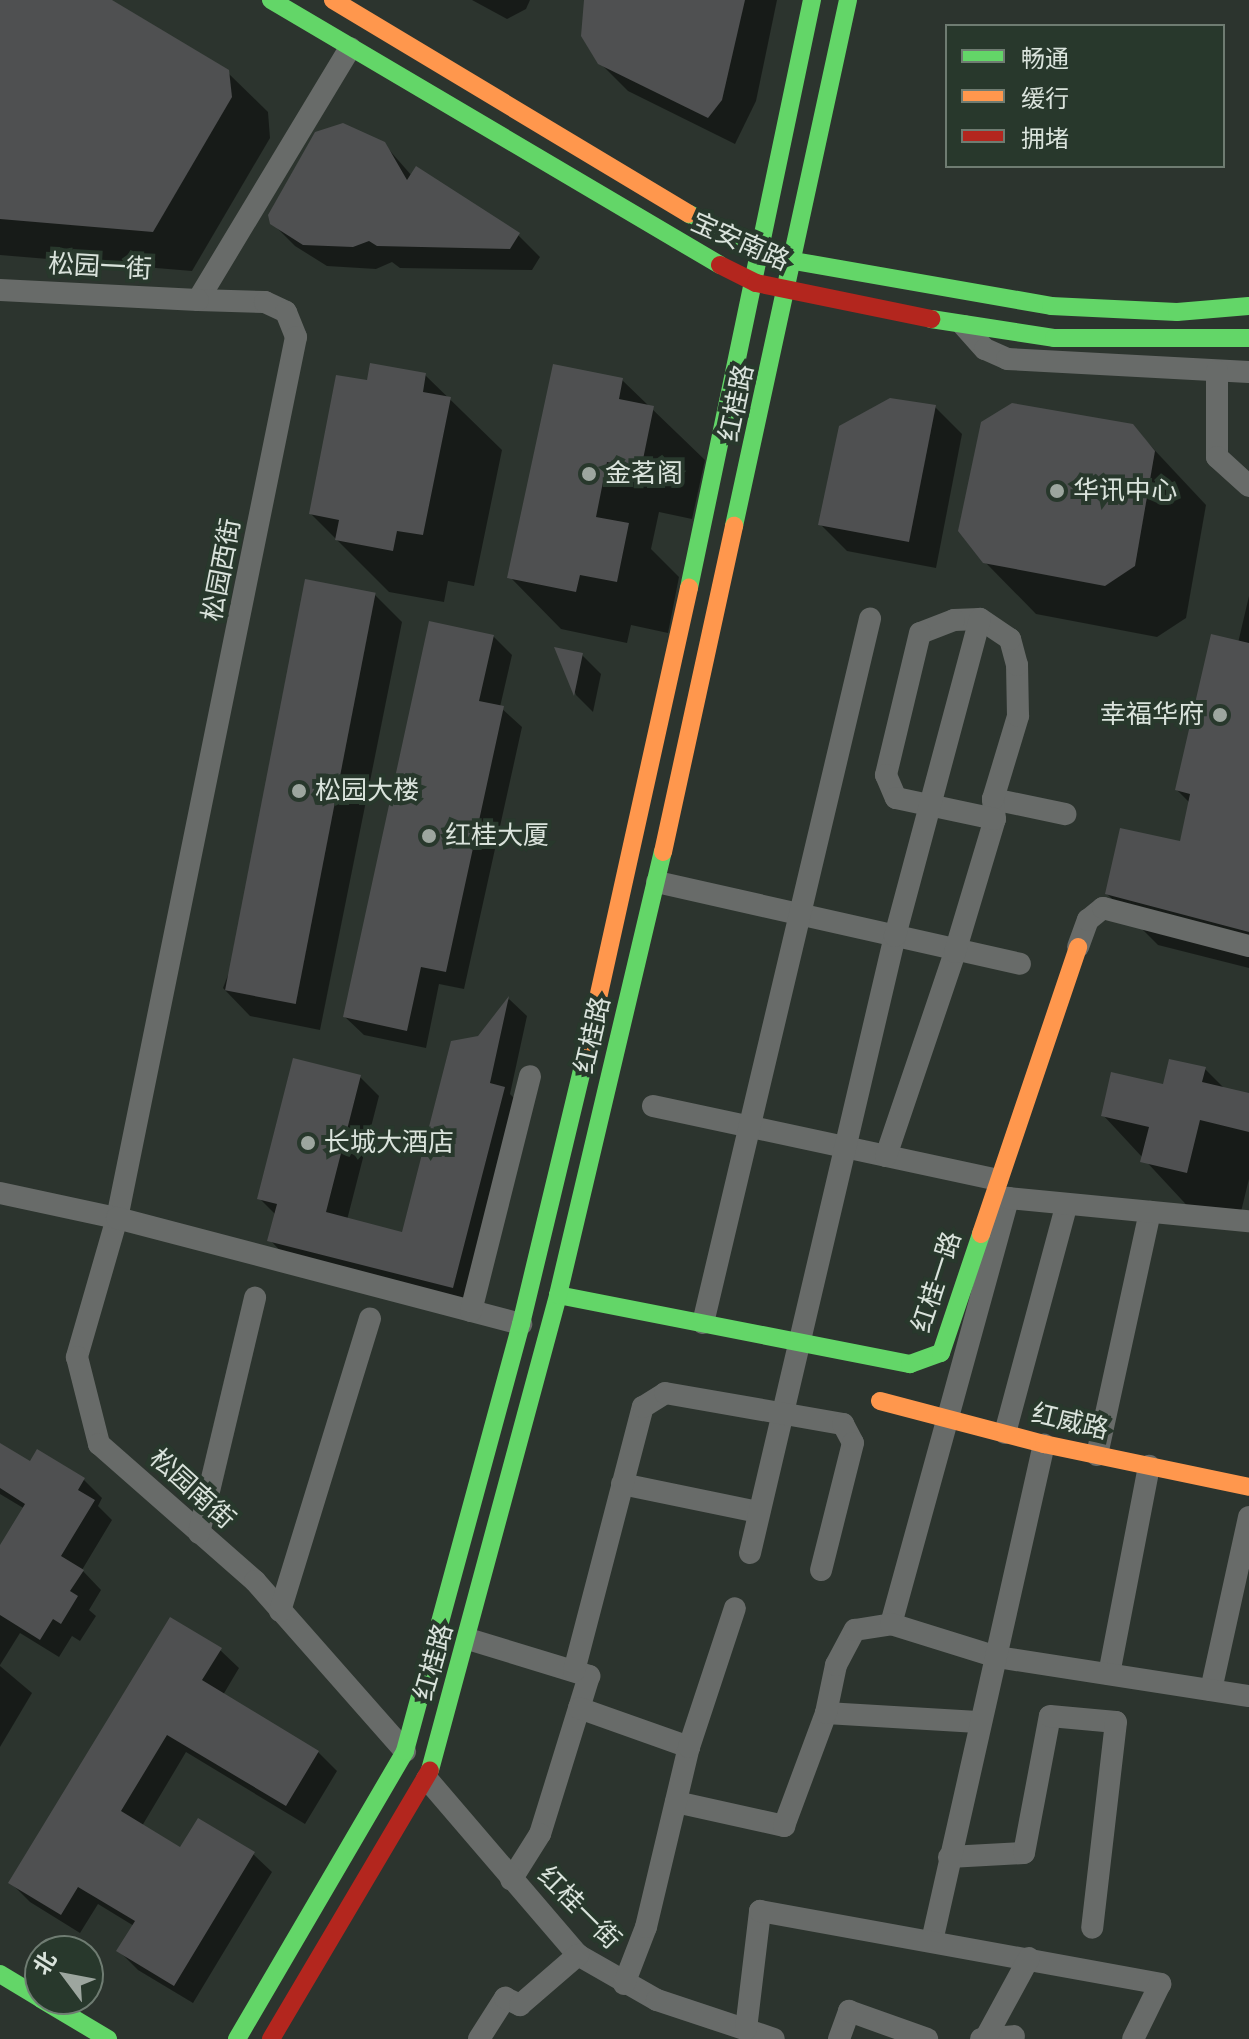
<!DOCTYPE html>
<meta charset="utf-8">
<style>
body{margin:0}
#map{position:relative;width:1249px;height:2039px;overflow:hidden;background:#2c342e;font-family:"DM Sans","Noto Sans SC",sans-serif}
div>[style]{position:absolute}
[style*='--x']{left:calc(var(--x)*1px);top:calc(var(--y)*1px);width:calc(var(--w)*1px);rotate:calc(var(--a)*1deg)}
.shadow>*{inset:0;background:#0007}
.building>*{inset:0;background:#4f5051;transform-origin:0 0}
.street>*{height:22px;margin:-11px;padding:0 11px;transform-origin:11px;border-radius:11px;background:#686b69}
.fast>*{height:18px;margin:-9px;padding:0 9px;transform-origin:9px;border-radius:9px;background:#63d668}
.slow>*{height:18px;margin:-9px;padding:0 9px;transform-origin:9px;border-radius:9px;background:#ff974d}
.jam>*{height:18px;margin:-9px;padding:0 9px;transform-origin:9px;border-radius:9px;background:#b3261e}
.dots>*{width:22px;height:22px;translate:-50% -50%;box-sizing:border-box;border:4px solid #28382c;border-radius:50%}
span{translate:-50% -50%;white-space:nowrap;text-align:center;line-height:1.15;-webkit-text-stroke:8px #28382c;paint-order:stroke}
.street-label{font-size:26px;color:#dae3dc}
.poi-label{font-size:26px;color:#dae3dc}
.left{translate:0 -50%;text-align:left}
.right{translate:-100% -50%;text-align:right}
.legend{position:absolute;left:945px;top:24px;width:280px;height:144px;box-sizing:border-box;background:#28382c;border:2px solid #6f7c72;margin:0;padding:10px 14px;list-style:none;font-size:24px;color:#dae3dc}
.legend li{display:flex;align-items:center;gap:16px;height:40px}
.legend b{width:40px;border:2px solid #6f7c72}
.north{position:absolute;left:24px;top:1935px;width:80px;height:80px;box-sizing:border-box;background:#28382c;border:2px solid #6f7c72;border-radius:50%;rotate:302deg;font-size:22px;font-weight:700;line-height:32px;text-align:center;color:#dae3dc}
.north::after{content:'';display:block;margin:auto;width:28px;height:36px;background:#9da69f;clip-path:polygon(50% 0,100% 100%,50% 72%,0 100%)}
</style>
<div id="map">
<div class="shadow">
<i style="clip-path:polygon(0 0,108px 0,227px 72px,268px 112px,270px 138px,192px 271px,0 255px)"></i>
<i style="clip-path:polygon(472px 0,530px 0,526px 9px,507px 19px)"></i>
<i style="clip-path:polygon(586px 0,777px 0,756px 101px,735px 144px,628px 91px,600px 63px)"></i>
<i style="clip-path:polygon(384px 144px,412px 176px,518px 235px,540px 257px,532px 270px,400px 268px,392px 262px,376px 269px,327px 266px,295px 246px,272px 223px)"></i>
<i style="clip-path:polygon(425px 375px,502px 450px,474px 586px,448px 581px,444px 602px,389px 592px,311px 514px)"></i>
<i style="clip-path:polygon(622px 380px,705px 460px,692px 519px,659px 512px,651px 549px,679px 577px,668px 633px,631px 625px,627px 643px,561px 629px,510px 577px)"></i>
<i style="clip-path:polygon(935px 407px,962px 434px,936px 568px,847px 551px,820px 524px)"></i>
<i style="clip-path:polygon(1132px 426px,1206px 505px,1186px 618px,1157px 637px,1036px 614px,984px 561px)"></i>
<i style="clip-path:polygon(375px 595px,402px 622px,320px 1030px,250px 1016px,223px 988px)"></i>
<i style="clip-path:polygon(1249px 596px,1249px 968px,1158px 945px,1107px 894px,1181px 844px,1190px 803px,1177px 790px,1238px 643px)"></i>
<i style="clip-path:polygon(493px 636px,512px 655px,500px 707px,522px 727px,464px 989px,439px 984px,426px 1048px,364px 1035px,345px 1017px)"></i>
<i style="clip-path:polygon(558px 650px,582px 655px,601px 674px,593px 712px,576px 695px)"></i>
<i style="clip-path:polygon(509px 999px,527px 1016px,510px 1094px,523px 1107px,471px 1306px,288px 1259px,270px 1240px,276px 1215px,259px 1198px,360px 1077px,379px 1096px,347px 1220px,404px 1234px,479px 1038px)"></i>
<i style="clip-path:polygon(1205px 1069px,1225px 1089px,1249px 1095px,1249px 1179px,1238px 1224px,1194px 1213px,1103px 1115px)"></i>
<i style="clip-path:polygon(0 1445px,30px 1464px,84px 1480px,102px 1498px,98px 1506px,112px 1520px,82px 1570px,101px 1590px,89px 1610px,96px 1616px,80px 1641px,72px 1636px,59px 1657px,20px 1633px,0 1665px,0 1549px,25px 1509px,0 1494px)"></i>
<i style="clip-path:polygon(220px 1650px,239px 1668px,223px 1695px,318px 1752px,337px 1771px,305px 1824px,186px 1752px,142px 1826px,181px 1849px,253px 1854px,272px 1872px,193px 2003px,138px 1970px,119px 1951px,134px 1926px,98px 1904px,80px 1933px,30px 1902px,11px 1883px)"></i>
<i style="clip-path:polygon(0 1666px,32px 1693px,0 1747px)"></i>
</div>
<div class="building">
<i style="clip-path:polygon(0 0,112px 0,229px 70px,232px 97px,153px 232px,0 219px)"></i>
<i style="clip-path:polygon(584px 0,745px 0,722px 100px,708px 118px,598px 64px,581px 36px)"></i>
<i style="clip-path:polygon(343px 123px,385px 142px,407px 180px,416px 166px,520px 233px,510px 249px,377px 246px,369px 241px,353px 247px,303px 245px,270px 224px,268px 215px,315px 132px)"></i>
<i style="clip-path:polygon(370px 363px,426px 373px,423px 392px,451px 397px,423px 535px,397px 531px,393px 551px,335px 540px,339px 520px,309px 514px,336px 375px,367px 380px)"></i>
<i style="clip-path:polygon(553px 364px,623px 378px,619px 399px,654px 406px,641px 469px,607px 462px,596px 517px,629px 523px,617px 582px,580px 575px,576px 592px,507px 578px)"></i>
<i style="clip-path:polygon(890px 398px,936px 405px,909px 542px,818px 525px,839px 426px)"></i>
<i style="clip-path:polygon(1012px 403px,1133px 424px,1155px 451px,1135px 566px,1105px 586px,983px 563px,958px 531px,981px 422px)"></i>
<i style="left:305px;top:579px;width:72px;height:419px;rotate:11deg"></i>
<i style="clip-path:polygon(429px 621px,494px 635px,479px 701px,504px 706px,446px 972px,421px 967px,407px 1031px,343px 1017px)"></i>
<i style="clip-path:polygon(1211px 634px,1249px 643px,1249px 932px,1105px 894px,1120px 828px,1180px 841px,1190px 794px,1175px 790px)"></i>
<i style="clip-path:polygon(554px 647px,583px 653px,574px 696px)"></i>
<i style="clip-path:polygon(509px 996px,490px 1083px,505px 1087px,453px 1288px,267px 1241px,277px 1204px,257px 1199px,293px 1058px,361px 1075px,326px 1212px,402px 1232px,451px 1041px,478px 1036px)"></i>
<i style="clip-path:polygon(1169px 1059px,1206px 1067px,1202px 1082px,1249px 1093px,1249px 1132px,1200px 1120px,1187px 1173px,1140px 1162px,1149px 1127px,1101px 1116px,1111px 1072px,1163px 1084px)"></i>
<i style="clip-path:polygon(0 1443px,30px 1461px,37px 1449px,85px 1478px,78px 1490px,95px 1500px,61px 1556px,84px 1570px,70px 1591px,78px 1596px,61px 1624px,53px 1619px,40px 1640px,0 1615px,0 1545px,25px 1504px,0 1488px)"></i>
<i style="clip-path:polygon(170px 1617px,222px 1648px,202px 1680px,319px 1751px,286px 1806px,167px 1735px,121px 1811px,180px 1847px,198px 1818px,255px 1852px,174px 1986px,116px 1951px,135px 1921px,78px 1887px,61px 1915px,8px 1883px)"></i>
</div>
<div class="street">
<i style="--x:350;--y:48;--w:294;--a:121.1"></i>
<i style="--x:198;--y:300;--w:67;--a:1.7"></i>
<i style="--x:265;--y:302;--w:23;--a:25"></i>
<i style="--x:286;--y:312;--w:27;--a:68"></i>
<i style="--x:296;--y:337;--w:899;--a:101.48"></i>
<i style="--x:117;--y:1218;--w:145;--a:106.1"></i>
<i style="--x:77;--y:1357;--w:90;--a:75.8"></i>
<i style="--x:99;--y:1444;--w:208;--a:41.3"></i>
<i style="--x:255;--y:1581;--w:227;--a:48.6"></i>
<i style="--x:0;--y:290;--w:198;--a:2.9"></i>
<i style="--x:964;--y:326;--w:31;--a:48"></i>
<i style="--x:985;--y:349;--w:24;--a:24"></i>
<i style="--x:1007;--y:359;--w:242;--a:3.1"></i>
<i style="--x:1217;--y:371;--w:86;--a:90"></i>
<i style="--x:1217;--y:457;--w:43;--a:42.2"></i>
<i style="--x:993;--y:799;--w:74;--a:11.8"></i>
<i style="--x:657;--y:882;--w:372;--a:12.7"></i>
<i style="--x:1078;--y:947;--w:29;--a:-70"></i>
<i style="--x:1088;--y:920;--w:19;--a:-39"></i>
<i style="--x:1103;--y:908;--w:151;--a:14.6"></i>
<i style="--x:653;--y:1106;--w:352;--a:12.1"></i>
<i style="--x:886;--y:1156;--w:215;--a:-71.3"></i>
<i style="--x:955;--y:952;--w:139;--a:-73.3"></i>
<i style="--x:995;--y:819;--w:20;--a:-96"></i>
<i style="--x:993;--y:799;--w:87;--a:-73.2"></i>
<i style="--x:1018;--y:716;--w:51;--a:-91.1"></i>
<i style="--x:1017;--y:665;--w:27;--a:-105"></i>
<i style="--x:1010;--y:639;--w:36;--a:-146"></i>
<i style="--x:980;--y:619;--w:26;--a:178"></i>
<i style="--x:954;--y:620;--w:36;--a:159"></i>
<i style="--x:920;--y:633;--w:146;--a:103.5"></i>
<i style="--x:886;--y:775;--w:25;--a:67"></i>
<i style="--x:896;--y:798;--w:101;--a:12"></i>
<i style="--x:0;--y:1193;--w:120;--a:12.1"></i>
<i style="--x:117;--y:1218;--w:418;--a:14.7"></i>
<i style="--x:471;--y:1311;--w:242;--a:-75.9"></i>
<i style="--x:703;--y:1323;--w:724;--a:-76.66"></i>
<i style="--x:1005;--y:1433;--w:237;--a:-74.9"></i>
<i style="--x:1097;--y:1455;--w:249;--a:-77.7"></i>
<i style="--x:622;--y:1484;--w:140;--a:11.6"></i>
<i style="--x:199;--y:1533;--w:242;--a:-76.6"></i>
<i style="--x:750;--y:1553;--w:634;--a:-76.78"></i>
<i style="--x:895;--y:936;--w:328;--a:-75"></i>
<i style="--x:280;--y:1611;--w:306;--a:-72.9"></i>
<i style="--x:891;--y:1624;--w:442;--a:-74.6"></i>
<i style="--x:1008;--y:1198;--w:242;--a:5.5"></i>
<i style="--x:468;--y:1639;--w:127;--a:17"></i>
<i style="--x:589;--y:1676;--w:165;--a:107.2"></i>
<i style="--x:540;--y:1834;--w:54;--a:122.2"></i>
<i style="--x:574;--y:1671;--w:273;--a:-75.4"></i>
<i style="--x:643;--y:1407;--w:26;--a:-32"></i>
<i style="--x:665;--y:1393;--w:181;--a:9.9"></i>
<i style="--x:843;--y:1424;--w:21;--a:62"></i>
<i style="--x:853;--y:1443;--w:131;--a:104.1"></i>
<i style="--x:1109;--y:1674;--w:212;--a:-79.1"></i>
<i style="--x:1211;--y:1690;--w:177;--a:-77.6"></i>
<i style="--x:579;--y:1708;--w:117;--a:19.5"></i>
<i style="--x:826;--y:1713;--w:152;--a:3.4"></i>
<i style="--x:427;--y:1779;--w:232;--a:49.4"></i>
<i style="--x:578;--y:1955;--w:91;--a:29.7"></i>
<i style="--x:657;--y:2000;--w:123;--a:18.4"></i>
<i style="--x:676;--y:1802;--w:111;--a:12.5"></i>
<i style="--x:784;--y:1826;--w:121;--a:-69.6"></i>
<i style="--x:826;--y:1713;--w:49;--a:-78.2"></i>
<i style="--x:836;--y:1665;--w:40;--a:-62"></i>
<i style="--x:855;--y:1630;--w:36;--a:-9"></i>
<i style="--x:891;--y:1624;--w:111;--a:17.3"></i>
<i style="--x:997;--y:1657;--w:255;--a:8.8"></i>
<i style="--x:949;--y:1857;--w:75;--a:-3.1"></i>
<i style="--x:1024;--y:1853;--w:139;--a:-79.3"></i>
<i style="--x:1050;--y:1716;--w:66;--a:5.2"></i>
<i style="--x:1116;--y:1722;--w:207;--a:96.6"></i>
<i style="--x:932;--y:1941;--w:509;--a:-77.3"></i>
<i style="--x:624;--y:1984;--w:61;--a:-68.9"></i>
<i style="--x:646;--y:1927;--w:185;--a:-76.6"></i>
<i style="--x:689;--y:1747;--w:146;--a:-71.7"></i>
<i style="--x:746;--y:2029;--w:119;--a:-83.2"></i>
<i style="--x:760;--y:1911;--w:407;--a:10.3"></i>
<i style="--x:1160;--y:1984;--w:61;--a:116.1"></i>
<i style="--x:479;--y:2039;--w:49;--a:-57.6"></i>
<i style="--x:505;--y:1998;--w:17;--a:25"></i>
<i style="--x:520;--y:2005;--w:77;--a:-40.8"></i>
<i style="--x:839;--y:2039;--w:30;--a:-70"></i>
<i style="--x:849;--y:2011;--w:83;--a:19.7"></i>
<i style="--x:981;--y:2039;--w:33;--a:-5"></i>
<i style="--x:985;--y:2039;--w:92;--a:-61.5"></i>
</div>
<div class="fast">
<i style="--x:271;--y:0;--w:521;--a:30.55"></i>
<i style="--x:689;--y:214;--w:115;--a:24.1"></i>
<i style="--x:794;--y:261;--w:261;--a:9.9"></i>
<i style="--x:1051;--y:306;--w:126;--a:2.7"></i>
<i style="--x:1177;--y:312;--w:72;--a:-4.8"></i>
<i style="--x:931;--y:319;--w:124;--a:8.8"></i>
<i style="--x:1054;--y:338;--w:195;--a:0"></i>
<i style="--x:734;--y:526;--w:538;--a:-77.77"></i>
<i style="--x:689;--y:588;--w:601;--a:-78.19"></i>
<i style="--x:558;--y:1295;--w:359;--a:11.1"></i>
<i style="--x:910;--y:1364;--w:33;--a:-20"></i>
<i style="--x:941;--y:1353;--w:126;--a:-71.4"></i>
<i style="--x:430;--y:1770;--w:492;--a:-74.9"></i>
<i style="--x:558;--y:1295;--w:455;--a:-76.7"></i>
<i style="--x:0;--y:1974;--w:47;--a:31"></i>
<i style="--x:41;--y:1999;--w:78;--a:30.8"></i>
<i style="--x:237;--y:2039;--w:333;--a:-59.7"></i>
<i style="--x:405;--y:1751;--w:442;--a:-74.8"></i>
<i style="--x:521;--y:1324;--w:265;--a:-76.5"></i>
</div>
<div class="slow">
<i style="--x:333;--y:0;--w:415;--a:31"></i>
<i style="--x:663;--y:852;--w:334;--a:-77.7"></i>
<i style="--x:583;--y:1066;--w:490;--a:-77.5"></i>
<i style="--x:981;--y:1234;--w:303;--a:-71.3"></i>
<i style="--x:880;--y:1401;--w:170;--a:14.7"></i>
<i style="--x:1044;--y:1444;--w:209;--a:11.8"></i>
</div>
<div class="jam">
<i style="--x:720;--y:265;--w:40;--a:26.6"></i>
<i style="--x:756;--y:283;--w:179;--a:11.6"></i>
<i style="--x:271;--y:2039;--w:312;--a:-59.4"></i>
</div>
<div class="dots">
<i style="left:589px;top:474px;background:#9da69f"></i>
<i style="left:1057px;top:491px;background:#9da69f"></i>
<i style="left:1220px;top:715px;background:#9da69f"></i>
<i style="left:299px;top:791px;background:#9da69f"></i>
<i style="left:429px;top:836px;background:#9da69f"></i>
<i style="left:308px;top:1143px;background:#9da69f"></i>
</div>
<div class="street-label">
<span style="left:740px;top:242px;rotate:24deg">宝安南路</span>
<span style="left:100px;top:267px;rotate:3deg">松园一街</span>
<span style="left:737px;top:403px;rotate:-78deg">红桂路</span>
<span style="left:222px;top:570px;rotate:-79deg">松园西街</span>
<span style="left:593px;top:1035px;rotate:-77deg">红桂路</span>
<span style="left:937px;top:1282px;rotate:-72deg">红桂一路</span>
<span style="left:1070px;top:1422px;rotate:13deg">红威路</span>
<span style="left:192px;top:1489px;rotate:42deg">松园南街</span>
<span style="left:434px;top:1662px;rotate:-74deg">红桂路</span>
<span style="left:579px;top:1908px;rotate:45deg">红桂一街</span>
</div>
<div class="poi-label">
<span class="left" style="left:605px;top:474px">金茗阁</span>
<span class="left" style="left:1073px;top:491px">华讯中心</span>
<span class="right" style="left:1204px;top:715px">幸福华府</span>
<span class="left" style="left:315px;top:791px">松园大楼</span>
<span class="left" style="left:445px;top:836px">红桂大厦</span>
<span class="left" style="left:324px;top:1143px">长城大酒店</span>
</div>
<ul class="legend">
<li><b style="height:10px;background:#63d668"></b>畅通</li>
<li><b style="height:10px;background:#ff974d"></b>缓行</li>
<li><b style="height:10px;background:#b3261e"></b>拥堵</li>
</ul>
<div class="north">北</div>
</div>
